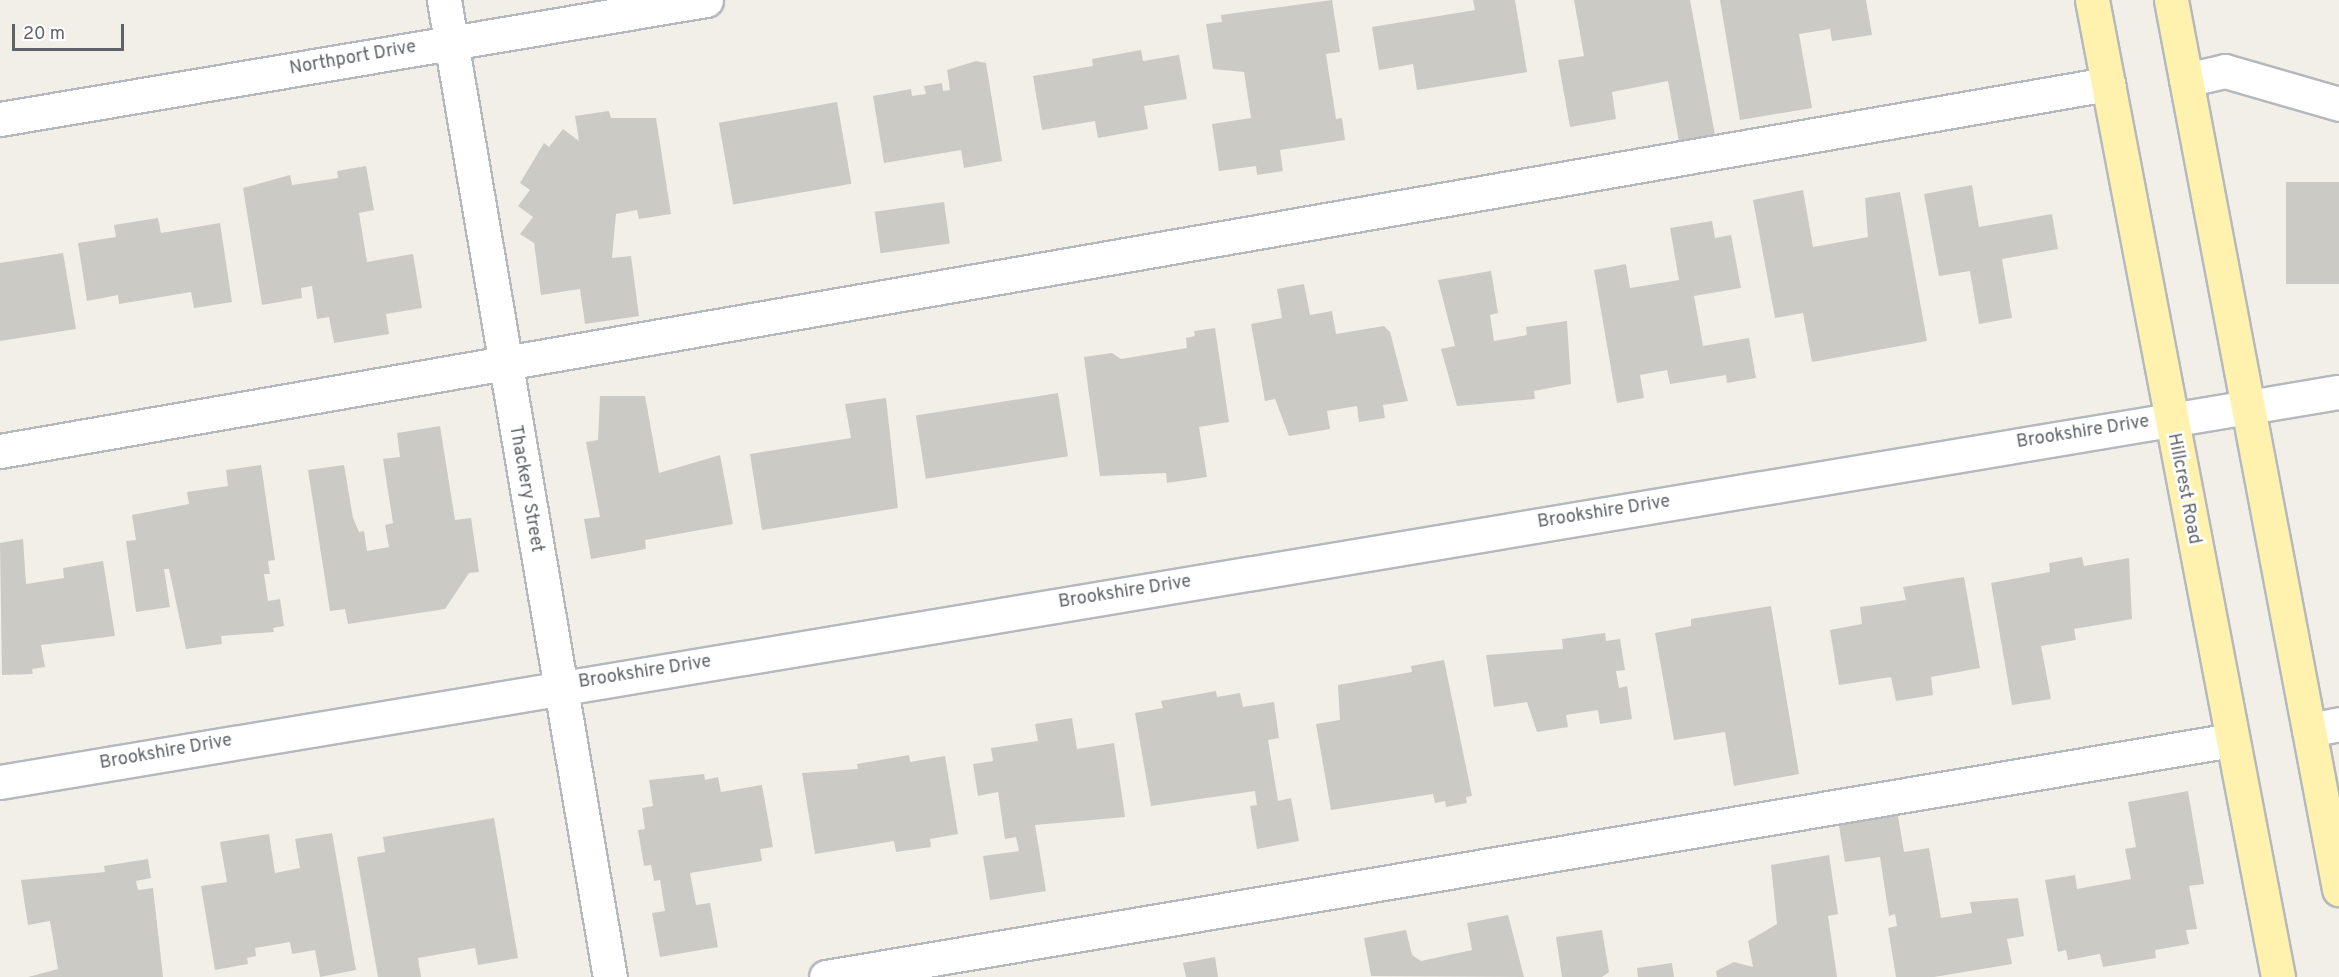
<!DOCTYPE html>
<style>
body{margin:0}
#map{position:relative;width:2339px;height:977px;overflow:hidden;background:#f1efe8;font-family:Overpass,sans-serif}
div>[style]{position:absolute}
[style*='--x']{left:calc(var(--x)*1px);top:calc(var(--y)*1px);width:calc(var(--w)*1px);rotate:calc(var(--a)*1deg)}
.building>*{inset:0;background:#cccac5;transform-origin:0 0}
.roads{filter:drop-shadow(2px 0 #b5b8bc) drop-shadow(-2px 0 #b5b8bc) drop-shadow(0 2px #b5b8bc) drop-shadow(0 -2px #b5b8bc)}
.minor>*{height:33px;margin:-16.5px;padding:0 16.5px;transform-origin:16.5px;border-radius:16.5px;background:#fff}
.major>*{height:33px;margin:-16.5px;padding:0 16.5px;transform-origin:16.5px;border-radius:16.5px;background:#fff2af}
span{translate:-50% -50%;white-space:nowrap;text-align:center;line-height:1.15;-webkit-text-stroke:5px #fff;paint-order:stroke}
.street-label{font-size:18px;color:#5f6368}
.scale{position:absolute;left:12px;top:24px;width:112px;height:27px;box-sizing:border-box;border:3px solid #5f6368;border-top:0;padding-left:8px;font-size:18px;line-height:21px;white-space:nowrap;color:#5f6368;-webkit-text-stroke:4px #fff;paint-order:stroke}
</style>
<div id="map">
<div class="building">
<i style="clip-path:polygon(1332px 0,1340px 52px,1326px 54px,1336px 119px,1342px 118px,1345px 140px,1280px 150px,1283px 171px,1257px 175px,1256px 166px,1219px 171px,1212px 124px,1251px 118px,1244px 72px,1213px 69px,1206px 24px,1222px 22px,1221px 15px)"></i>
<i style="clip-path:polygon(1473px 0,1515px 0,1527px 72px,1417px 90px,1413px 64px,1379px 70px,1372px 27px,1475px 10px)"></i>
<i style="clip-path:polygon(1574px 0,1690px 0,1715px 135px,1679px 142px,1668px 81px,1612px 92px,1616px 119px,1570px 127px,1558px 60px,1584px 56px)"></i>
<i style="clip-path:polygon(1720px 0,1866px 0,1872px 35px,1832px 41px,1830px 29px,1799px 34px,1812px 108px,1740px 120px)"></i>
<i style="clip-path:polygon(1141px 50px,1143px 61px,1179px 55px,1187px 99px,1144px 106px,1148px 129px,1098px 138px,1095px 121px,1042px 130px,1033px 76px,1093px 66px,1092px 59px)"></i>
<i style="clip-path:polygon(976px 61px,986px 63px,1002px 161px,964px 168px,961px 150px,884px 163px,873px 96px,911px 89px,912px 96px,926px 94px,924px 86px,942px 83px,943px 91px,950px 90px,947px 70px)"></i>
<i style="left:837px;top:102px;width:83px;height:120px;rotate:80deg"></i>
<i style="clip-path:polygon(609px 111px,611px 118px,656px 118px,671px 214px,639px 219px,637px 210px,616px 214px,612px 258px,631px 256px,639px 316px,585px 324px,580px 289px,541px 295px,534px 243px,520px 234px,533px 217px,518px 206px,530px 190px,520px 183px,544px 143px,549px 147px,563px 129px,579px 141px,575px 116px)"></i>
<i style="clip-path:polygon(366px 166px,374px 210px,359px 213px,367px 262px,413px 254px,422px 308px,386px 314px,389px 334px,334px 343px,329px 317px,317px 319px,312px 286px,301px 288px,302px 298px,262px 305px,243px 188px,290px 175px,292px 185px,338px 178px,337px 171px)"></i>
<i style="left:2286px;top:182px;width:53px;height:102px"></i>
<i style="clip-path:polygon(1972px 185px,1979px 227px,2052px 214px,2058px 249px,2002px 259px,2012px 318px,1979px 324px,1970px 271px,1939px 276px,1924px 194px)"></i>
<i style="clip-path:polygon(1803px 190px,1813px 247px,1868px 237px,1865px 198px,1900px 192px,1927px 341px,1812px 362px,1803px 313px,1775px 318px,1753px 200px)"></i>
<i style="left:944px;top:202px;width:42px;height:70px;rotate:82deg"></i>
<i style="clip-path:polygon(158px 218px,161px 233px,220px 223px,232px 302px,194px 308px,191px 292px,119px 304px,118px 295px,87px 301px,78px 243px,116px 237px,114px 225px)"></i>
<i style="clip-path:polygon(1712px 221px,1715px 238px,1731px 235px,1741px 288px,1694px 296px,1703px 346px,1749px 338px,1756px 378px,1727px 383px,1726px 375px,1670px 384px,1667px 370px,1640px 375px,1644px 398px,1617px 403px,1594px 270px,1626px 264px,1630px 288px,1679px 280px,1670px 228px)"></i>
<i style="clip-path:polygon(63px 253px,76px 329px,0 341px,0 263px)"></i>
<i style="clip-path:polygon(1491px 271px,1498px 313px,1490px 315px,1494px 341px,1527px 335px,1526px 327px,1567px 321px,1571px 384px,1534px 391px,1535px 399px,1457px 406px,1441px 349px,1455px 346px,1438px 280px)"></i>
<i style="clip-path:polygon(1304px 284px,1310px 315px,1332px 311px,1336px 334px,1384px 326px,1390px 332px,1408px 401px,1383px 405px,1385px 418px,1359px 422px,1357px 406px,1327px 411px,1330px 429px,1289px 436px,1275px 399px,1265px 401px,1251px 324px,1282px 318px,1277px 289px)"></i>
<i style="clip-path:polygon(1215px 328px,1229px 422px,1199px 427px,1207px 477px,1167px 483px,1166px 473px,1100px 476px,1084px 357px,1112px 353px,1121px 359px,1187px 348px,1186px 338px,1195px 336px,1194px 331px)"></i>
<i style="left:1058px;top:393px;width:64px;height:144px;rotate:81deg"></i>
<i style="clip-path:polygon(600px 396px,645px 396px,659px 473px,720px 455px,733px 524px,645px 540px,646px 549px,591px 559px,584px 519px,600px 517px,586px 442px,598px 440px)"></i>
<i style="clip-path:polygon(886px 398px,898px 508px,762px 530px,750px 454px,851px 438px,845px 404px)"></i>
<i style="clip-path:polygon(440px 426px,455px 520px,471px 518px,479px 572px,469px 573px,445px 609px,348px 624px,345px 609px,330px 611px,308px 470px,344px 465px,353px 518px,359px 532px,364px 531px,367px 551px,389px 547px,385px 525px,393px 523px,383px 459px,400px 457px,397px 433px)"></i>
<i style="clip-path:polygon(261px 465px,275px 560px,268px 561px,270px 574px,264px 574px,268px 601px,280px 599px,284px 626px,273px 628px,274px 632px,221px 636px,222px 644px,186px 649px,169px 569px,164px 569px,170px 607px,136px 612px,126px 541px,136px 540px,132px 515px,189px 504px,187px 492px,228px 486px,226px 470px)"></i>
<i style="clip-path:polygon(23px 539px,26px 584px,64px 578px,63px 568px,103px 561px,115px 636px,41px 645px,45px 667px,32px 669px,33px 674px,2px 675px,0 543px)"></i>
<i style="clip-path:polygon(2082px 557px,2084px 566px,2129px 558px,2132px 619px,2074px 629px,2076px 640px,2041px 646px,2051px 699px,2012px 705px,1991px 583px,2050px 572px,2049px 563px)"></i>
<i style="clip-path:polygon(1964px 577px,1980px 668px,1931px 677px,1933px 695px,1896px 701px,1891px 677px,1839px 685px,1830px 630px,1862px 624px,1860px 607px,1906px 600px,1903px 587px)"></i>
<i style="clip-path:polygon(1771px 606px,1799px 774px,1734px 786px,1725px 732px,1674px 740px,1655px 633px,1691px 626px,1691px 619px)"></i>
<i style="clip-path:polygon(1605px 633px,1606px 641px,1620px 639px,1625px 670px,1616px 671px,1619px 688px,1627px 686px,1632px 719px,1600px 724px,1598px 710px,1566px 715px,1568px 727px,1537px 732px,1527px 702px,1494px 707px,1486px 655px,1563px 649px,1562px 639px)"></i>
<i style="clip-path:polygon(1444px 660px,1472px 796px,1466px 797px,1467px 803px,1446px 807px,1445px 801px,1435px 803px,1433px 794px,1331px 810px,1316px 724px,1340px 720px,1338px 685px,1412px 672px,1411px 666px)"></i>
<i style="clip-path:polygon(1216px 691px,1217px 697px,1240px 693px,1243px 707px,1274px 702px,1279px 738px,1268px 740px,1278px 801px,1291px 798px,1299px 841px,1257px 849px,1250px 806px,1257px 805px,1255px 791px,1151px 806px,1135px 713px,1163px 708px,1161px 701px)"></i>
<i style="clip-path:polygon(1072px 718px,1077px 749px,1114px 743px,1125px 817px,1035px 825px,1046px 891px,990px 900px,983px 856px,1019px 851px,1016px 837px,1005px 839px,998px 792px,978px 796px,973px 764px,993px 761px,991px 748px,1038px 741px,1035px 724px)"></i>
<i style="clip-path:polygon(909px 755px,910px 762px,945px 756px,958px 834px,930px 839px,931px 847px,896px 852px,894px 841px,815px 854px,802px 773px,858px 769px,857px 764px)"></i>
<i style="clip-path:polygon(704px 774px,705px 780px,718px 777px,721px 792px,762px 785px,773px 847px,760px 849px,762px 861px,690px 873px,696px 905px,710px 903px,718px 947px,660px 957px,652px 913px,665px 911px,660px 880px,654px 881px,651px 865px,644px 866px,638px 830px,645px 829px,642px 808px,653px 806px,649px 780px)"></i>
<i style="clip-path:polygon(2188px 791px,2204px 884px,2189px 886px,2197px 929px,2186px 930px,2189px 944px,2155px 950px,2156px 958px,2103px 967px,2100px 954px,2068px 960px,2066px 950px,2058px 952px,2045px 880px,2075px 875px,2077px 889px,2131px 879px,2125px 849px,2136px 847px,2128px 802px)"></i>
<i style="clip-path:polygon(1897px 810px,1904px 852px,1929px 848px,1941px 918px,1972px 913px,1970px 902px,2018px 898px,2024px 936px,2007px 939px,2012px 964px,1934px 977px,1896px 977px,1888px 928px,1897px 926px,1895px 914px,1889px 916px,1880px 857px,1845px 862px,1838px 820px)"></i>
<i style="clip-path:polygon(494px 818px,518px 958px,478px 965px,475px 948px,418px 958px,421px 977px,378px 977px,357px 857px,385px 852px,383px 837px)"></i>
<i style="clip-path:polygon(332px 833px,356px 970px,320px 977px,315px 950px,292px 954px,290px 942px,255px 948px,256px 956px,247px 958px,248px 964px,215px 970px,201px 886px,227px 882px,220px 842px,269px 834px,275px 873px,300px 868px,295px 839px)"></i>
<i style="clip-path:polygon(1829px 855px,1838px 914px,1828px 916px,1837px 977px,1717px 977px,1716px 971px,1734px 962px,1753px 967px,1748px 941px,1777px 924px,1771px 865px)"></i>
<i style="clip-path:polygon(148px 859px,151px 878px,136px 881px,138px 890px,153px 888px,163px 977px,28px 977px,58px 969px,50px 921px,28px 925px,21px 880px,105px 872px,104px 866px)"></i>
<i style="clip-path:polygon(1508px 915px,1524px 977px,1371px 976px,1364px 938px,1406px 930px,1412px 955px,1421px 961px,1472px 950px,1467px 923px)"></i>
<i style="clip-path:polygon(1602px 930px,1609px 972px,1602px 977px,1562px 977px,1556px 937px)"></i>
<i style="clip-path:polygon(1215px 957px,1218px 977px,1186px 977px,1183px 963px)"></i>
<i style="clip-path:polygon(1672px 963px,1674px 977px,1638px 977px,1637px 968px)"></i>
</div>
<div class="roads">
<div class="minor">
<i style="--x:444;--y:0;--w:991;--a:80.36"></i>
<i style="--x:2186;--y:80;--w:40;--a:-13"></i>
<i style="--x:2225;--y:71;--w:119;--a:16.1"></i>
<i style="--x:0;--y:119;--w:716;--a:-9.57"></i>
<i style="--x:0;--y:451;--w:2140;--a:-9.88"></i>
<i style="--x:2309;--y:730;--w:31;--a:-11"></i>
<i style="--x:0;--y:782;--w:2371;--a:-9.47"></i>
<i style="--x:826;--y:977;--w:1426;--a:-9.57"></i>
</div>
<div class="major">
<i style="--x:2092;--y:0;--w:995;--a:79.22"></i>
<i style="--x:2171;--y:0;--w:905;--a:79.3"></i>
</div>
</div>
<div class="street-label">
<span style="left:353px;top:59px;rotate:-10deg">Northport Drive</span>
<span style="left:2083px;top:433px;rotate:-9deg">Brookshire Drive</span>
<span style="left:525px;top:489px;rotate:80deg">Thackery Street</span>
<span style="left:2183px;top:489px;rotate:79deg">Hillcrest Road</span>
<span style="left:1604px;top:513px;rotate:-9deg">Brookshire Drive</span>
<span style="left:1125px;top:593px;rotate:-9deg">Brookshire Drive</span>
<span style="left:645px;top:673px;rotate:-9deg">Brookshire Drive</span>
<span style="left:166px;top:753px;rotate:-10deg">Brookshire Drive</span>
</div>
<div class="scale">20 m</div>
</div>
